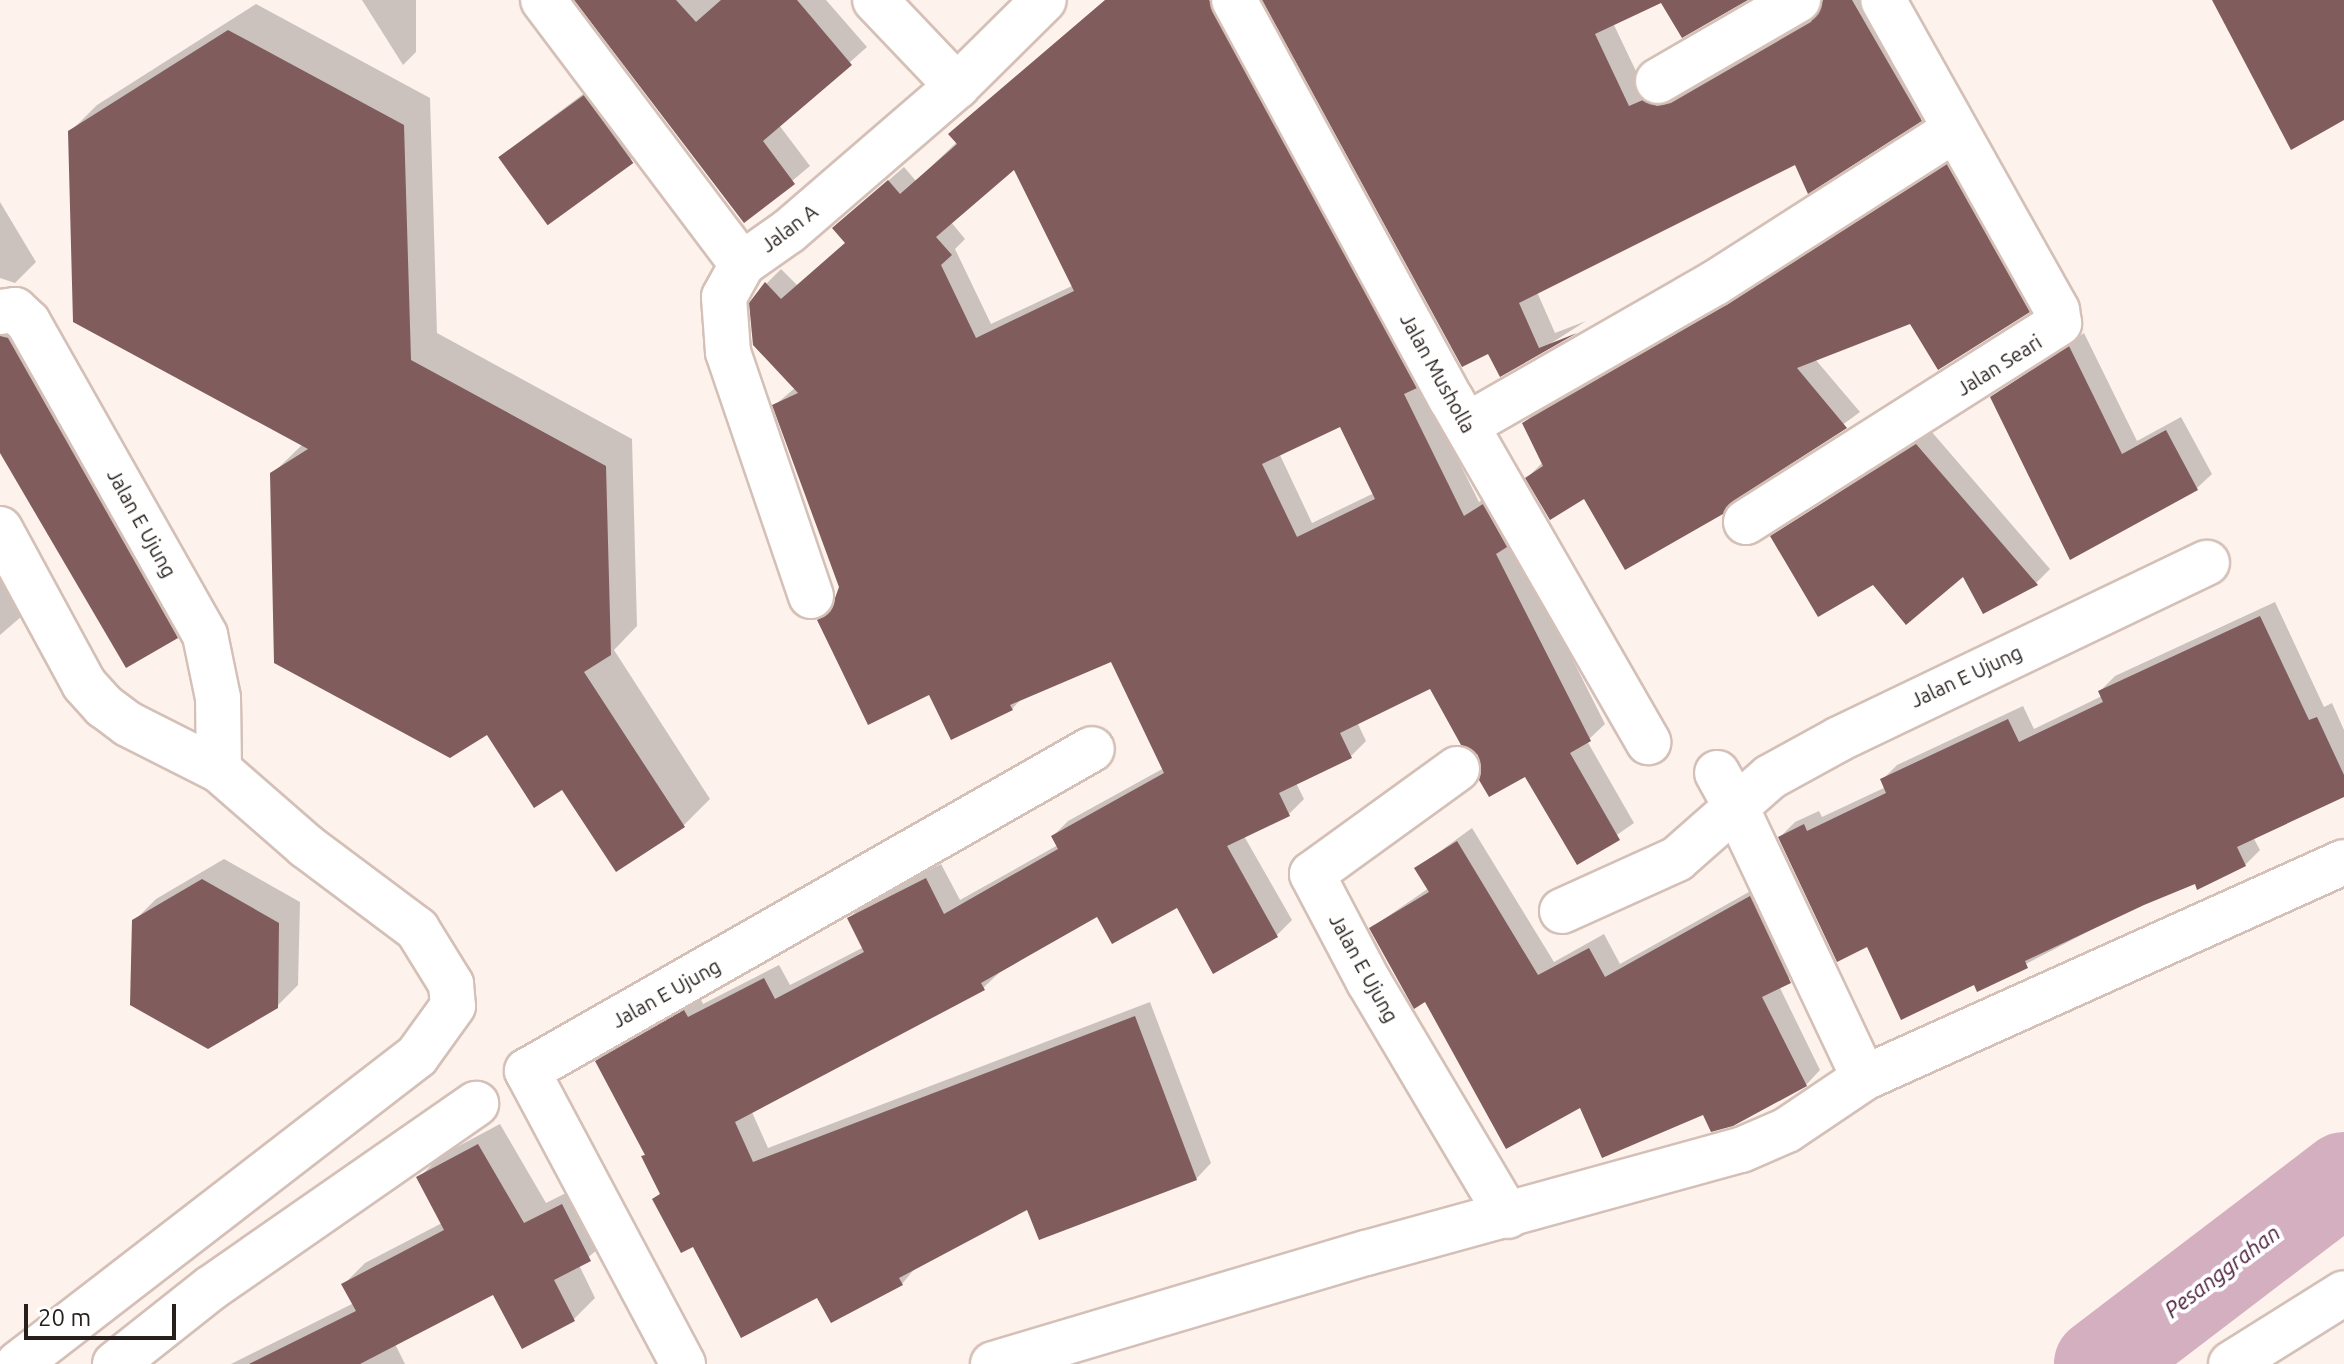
<!DOCTYPE html>
<style>
body{margin:0}
#map{position:relative;width:2344px;height:1364px;overflow:hidden;background:#fef2ed;font-family:Ubuntu,sans-serif}
div>[style]{position:absolute}
[style*='--x']{left:calc(var(--x)*1px);top:calc(var(--y)*1px);width:calc(var(--w)*1px);rotate:calc(var(--a)*1deg)}
.shadow>*{inset:0;background:#0003;transform-origin:0 0}
.river>*{height:92px;margin:-46px;padding:0 46px;transform-origin:46px;border-radius:46px;background:#d3afc0}
.building>*{inset:0;background:#805c5d;transform-origin:0 0}
.roads{filter:drop-shadow(2px 0 #d4c0b7) drop-shadow(-2px 0 #d4c0b7) drop-shadow(0 2px #d4c0b7) drop-shadow(0 -2px #d4c0b7)}
.minor>*{height:44px;margin:-22px;padding:0 22px;transform-origin:22px;border-radius:22px;background:#fff}
span{translate:-50% -50%;white-space:nowrap;text-align:center;line-height:1.15;-webkit-text-stroke:8px #fff;paint-order:stroke}
.street-label{font-size:20px;color:#261f1c}
.water-label{font-size:22px;color:#4a1c36;font-style:italic}
.scale{position:absolute;left:24px;top:1304px;width:152px;height:36px;box-sizing:border-box;border:4px solid #261f1c;border-top:0;padding-left:10px;font-size:24px;line-height:28px;white-space:nowrap;color:#261f1c;-webkit-text-stroke:6px #fff;paint-order:stroke}
</style>
<div id="map">
<div class="shadow">
<i style="clip-path:polygon(362px 0,416px 0,416px 52px,403px 65px)"></i>
<i style="clip-path:polygon(577px 0,826px 0,867px 47px,779px 125px,810px 166px,744px 221px)"></i>
<i style="clip-path:polygon(evenodd,1106px 0,1229px 0,1479px 502px,1498px 490px,1512px 539px,1605px 724px,1587px 741px,1634px 823px,1578px 862px,1526px 774px,1480px 754px,1431px 686px,1357px 722px,1366px 741px,1351px 756px,1296px 783px,1304px 799px,1289px 814px,1244px 836px,1292px 920px,1277px 935px,1178px 905px,1097px 915px,999px 973px,983px 988px,751px 1110px,768px 1148px,1150px 1002px,1211px 1163px,1196px 1179px,1028px 1207px,916px 1267px,902px 1284px,818px 1295px,694px 1244px,654px 1199px,662px 1192px,647px 1154px,597px 1061px,613px 1046px,700px 997px,703px 1004px,779px 965px,790px 985px,864px 947px,849px 919px,864px 903px,941px 864px,960px 900px,1058px 845px,1053px 836px,1068px 821px,1164px 768px,1112px 659px,1024px 696px,1012px 709px,930px 692px,819px 620px,835px 605px,841px 587px,775px 405px,796px 387px,766px 284px,781px 269px,797px 285px,846px 242px,850px 214px,904px 167px,916px 181px,1106px 0,1015px 167px,1074px 285px,991px 324px,955px 249px,965px 239px,951px 222px,1015px 167px,1106px 0,1341px 424px,1374px 493px,1312px 523px,1279px 453px,1341px 424px)"></i>
<i style="clip-path:polygon(1289px 0,1748px 0,1662px 0,1613px 23px,1646px 92px,1676px 91px,1818px 12px,1825px 0,1876px 0,1937px 103px,1921px 119px,1796px 162px,1537px 292px,1555px 333px,1586px 321px,1501px 375px)"></i>
<i style="clip-path:polygon(256px 4px,430px 98px,437px 333px,632px 439px,637px 626px,614px 650px,710px 799px,683px 826px,487px 732px,272px 474px,303px 444px,70px 132px,97px 105px)"></i>
<i style="left:599px;top:82px;width:81px;height:123px;rotate:53deg"></i>
<i style="clip-path:polygon(1962px 151px,2043px 296px,2028px 311px,1910px 322px,1815px 359px,1860px 412px,1722px 513px,1585px 496px,1527px 478px,1543px 462px,1524px 423px,1539px 408px,1745px 290px)"></i>
<i style="clip-path:polygon(0 202px,36px 262px,15px 283px,0 278px)"></i>
<i style="clip-path:polygon(0 299px,198px 615px,177px 636px,0 451px)"></i>
<i style="clip-path:polygon(2084px 333px,2137px 441px,2181px 417px,2212px 474px,2197px 488px,1992px 397px)"></i>
<i style="clip-path:polygon(1931px 431px,2050px 569px,2036px 583px,1984px 612px,1964px 574px,1873px 582px,1773px 536px)"></i>
<i style="clip-path:polygon(0 579px,22px 616px,0 635px)"></i>
<i style="clip-path:polygon(2275px 602px,2324px 707px,2332px 703px,2344px 730px,2344px 795px,2253px 837px,2260px 850px,2245px 865px,2143px 903px,1978px 989px,1975px 983px,1868px 945px,1780px 837px,1795px 822px,1819px 811px,1822px 817px,1886px 787px,1882px 780px,1897px 765px,2023px 706px,2034px 729px,2102px 696px,2100px 691px,2115px 676px)"></i>
<i style="clip-path:polygon(1472px 828px,1554px 962px,1604px 934px,1620px 964px,1765px 883px,1805px 966px,1779px 986px,1820px 1070px,1806px 1085px,1704px 1113px,1581px 1105px,1426px 999px,1371px 928px,1429px 888px,1417px 868px)"></i>
<i style="clip-path:polygon(224px 859px,300px 902px,298px 985px,276px 1007px,134px 921px,156px 899px)"></i>
<i style="clip-path:polygon(500px 1124px,546px 1203px,584px 1184px,611px 1238px,579px 1265px,595px 1298px,574px 1319px,522px 1346px,494px 1293px,395px 1344px,405px 1364px,231px 1364px,354px 1303px,344px 1284px,365px 1263px,442px 1223px,419px 1178px,440px 1156px)"></i>
</div>
<div class="river">
<i style="--x:2100;--y:1364;--w:307;--a:-37.3"></i>
</div>
<div class="building">
<i style="clip-path:polygon(574px 0,676px 0,696px 22px,721px 0,797px 0,852px 65px,763px 141px,795px 184px,744px 223px)"></i>
<i style="clip-path:polygon(evenodd,1105px 0,1209px 0,1417px 388px,1404px 394px,1464px 516px,1483px 504px,1507px 547px,1496px 554px,1591px 741px,1570px 753px,1620px 840px,1577px 865px,1525px 777px,1489px 797px,1479px 780px,1478px 755px,1461px 745px,1430px 689px,1340px 733px,1352px 758px,1279px 793px,1290px 816px,1227px 846px,1278px 937px,1213px 974px,1177px 908px,1112px 944px,1097px 917px,981px 983px,985px 990px,735px 1122px,753px 1162px,1135px 1016px,1197px 1180px,1039px 1240px,1027px 1210px,899px 1278px,903px 1285px,831px 1323px,817px 1298px,741px 1338px,693px 1247px,681px 1253px,652px 1199px,660px 1194px,641px 1156px,645px 1155px,595px 1061px,684px 1010px,688px 1017px,764px 978px,775px 999px,864px 952px,847px 918px,926px 878px,944px 914px,1058px 849px,1051px 836px,1164px 773px,1111px 662px,1010px 705px,1013px 710px,951px 740px,929px 695px,868px 725px,817px 620px,830px 612px,839px 587px,772px 405px,798px 393px,753px 345px,749px 303px,765px 282px,781px 299px,845px 243px,832px 228px,888px 180px,900px 194px,957px 144px,948px 134px,1105px 0,1014px 170px,1074px 291px,976px 338px,941px 265px,952px 255px,936px 237px,1014px 170px,1105px 0,1340px 427px,1375px 499px,1297px 537px,1262px 464px,1340px 427px)"></i>
<i style="clip-path:polygon(1262px 0,1748px 0,1682px 38px,1661px 3px,1595px 34px,1629px 106px,1643px 100px,1657px 106px,1671px 103px,1811px 22px,1823px 0,1852px 0,1922px 121px,1808px 194px,1795px 165px,1519px 303px,1539px 348px,1577px 333px,1500px 377px,1488px 354px,1462px 367px)"></i>
<i style="clip-path:polygon(2212px 0,2344px 0,2344px 120px,2291px 150px)"></i>
<i style="clip-path:polygon(228px 30px,404px 125px,411px 360px,606px 466px,611px 655px,584px 672px,685px 827px,616px 872px,562px 790px,534px 808px,487px 735px,450px 758px,274px 663px,270px 473px,308px 449px,73px 322px,68px 131px)"></i>
<i style="left:584px;top:95px;width:84px;height:106px;rotate:54deg"></i>
<i style="clip-path:polygon(1947px 164px,2030px 312px,1938px 370px,1910px 324px,1797px 368px,1847px 428px,1733px 501px,1723px 514px,1625px 570px,1584px 499px,1550px 520px,1525px 478px,1543px 466px,1522px 423px,1728px 304px)"></i>
<i style="clip-path:polygon(0 336px,8px 338px,178px 638px,126px 668px,0 453px)"></i>
<i style="clip-path:polygon(2069px 346px,2122px 454px,2166px 430px,2198px 490px,2070px 560px,1990px 397px)"></i>
<i style="clip-path:polygon(1916px 444px,2038px 585px,1983px 614px,1963px 577px,1906px 625px,1873px 585px,1818px 617px,1770px 536px)"></i>
<i style="clip-path:polygon(2260px 616px,2309px 720px,2317px 717px,2344px 775px,2344px 797px,2237px 847px,2246px 866px,2197px 890px,2195px 884px,2144px 905px,2025px 961px,2028px 968px,1977px 992px,1974px 985px,1901px 1020px,1867px 947px,1837px 962px,1778px 837px,1804px 824px,1807px 831px,1886px 793px,1880px 779px,2008px 719px,2019px 742px,2103px 702px,2098px 691px)"></i>
<i style="clip-path:polygon(1457px 841px,1538px 975px,1589px 948px,1605px 977px,1750px 896px,1791px 983px,1762px 997px,1807px 1086px,1733px 1126px,1711px 1132px,1703px 1115px,1602px 1158px,1580px 1108px,1506px 1149px,1425px 1002px,1414px 1009px,1369px 928px,1429px 892px,1414px 868px)"></i>
<i style="clip-path:polygon(202px 879px,279px 923px,278px 1008px,208px 1049px,130px 1005px,132px 920px)"></i>
<i style="clip-path:polygon(478px 1144px,524px 1223px,562px 1204px,591px 1261px,554px 1280px,575px 1321px,522px 1349px,493px 1295px,360px 1364px,249px 1364px,356px 1311px,341px 1284px,444px 1230px,416px 1177px)"></i>
</div>
<div class="roads">
<div class="minor">
<i style="--x:543;--y:0;--w:331;--a:53"></i>
<i style="--x:875;--y:0;--w:119;--a:46.4"></i>
<i style="--x:1234;--y:0;--w:454;--a:61.5"></i>
<i style="--x:1451;--y:399;--w:396;--a:60.1"></i>
<i style="--x:1658;--y:81;--w:162;--a:-30.1"></i>
<i style="--x:0;--y:312;--w:15;--a:-8"></i>
<i style="--x:15;--y:310;--w:18;--a:43"></i>
<i style="--x:28;--y:322;--w:360;--a:60.5"></i>
<i style="--x:205;--y:635;--w:64;--a:78.3"></i>
<i style="--x:218;--y:698;--w:72;--a:89.2"></i>
<i style="--x:1467;--y:425;--w:286;--a:-29.8"></i>
<i style="--x:1715;--y:283;--w:284;--a:-32.6"></i>
<i style="--x:1746;--y:522;--w:371;--a:-32.4"></i>
<i style="--x:2059;--y:323;--w:13;--a:-99"></i>
<i style="--x:2057;--y:310;--w:355;--a:-119.3"></i>
<i style="--x:0;--y:529;--w:176;--a:61.5"></i>
<i style="--x:84;--y:684;--w:30;--a:48"></i>
<i style="--x:104;--y:706;--w:30;--a:37"></i>
<i style="--x:128;--y:724;--w:102;--a:26.8"></i>
<i style="--x:219;--y:770;--w:116;--a:41.1"></i>
<i style="--x:306;--y:846;--w:139;--a:36.8"></i>
<i style="--x:417;--y:929;--w:65;--a:58.3"></i>
<i style="--x:451;--y:984;--w:22;--a:85"></i>
<i style="--x:453;--y:1006;--w:62;--a:125.8"></i>
<i style="--x:417;--y:1056;--w:504;--a:142.33"></i>
<i style="--x:811;--y:596;--w:258;--a:-108.8"></i>
<i style="--x:728;--y:352;--w:55;--a:-94.2"></i>
<i style="--x:724;--y:297;--w:38;--a:-61"></i>
<i style="--x:742;--y:264;--w:57;--a:-35.1"></i>
<i style="--x:789;--y:231;--w:222;--a:-40.8"></i>
<i style="--x:957;--y:86;--w:122;--a:-44.7"></i>
<i style="--x:1457;--y:769;--w:179;--a:144.1"></i>
<i style="--x:1312;--y:874;--w:122;--a:62.2"></i>
<i style="--x:1369;--y:982;--w:272;--a:59.3"></i>
<i style="--x:1562;--y:911;--w:126;--a:-24.3"></i>
<i style="--x:1677;--y:859;--w:79;--a:-41.4"></i>
<i style="--x:1736;--y:807;--w:39;--a:-119"></i>
<i style="--x:1864;--y:1078;--w:300;--a:-115.3"></i>
<i style="--x:1736;--y:807;--w:45;--a:-41.4"></i>
<i style="--x:1770;--y:777;--w:79;--a:-28.8"></i>
<i style="--x:1839;--y:739;--w:408;--a:-25.6"></i>
<i style="--x:115;--y:1364;--w:122;--a:-38.4"></i>
<i style="--x:211;--y:1288;--w:323;--a:-34.8"></i>
<i style="--x:683;--y:1364;--w:332;--a:-118"></i>
<i style="--x:527;--y:1071;--w:650;--a:-29.68"></i>
<i style="--x:993;--y:1364;--w:389;--a:-16.6"></i>
<i style="--x:1366;--y:1253;--w:389;--a:-15.4"></i>
<i style="--x:1741;--y:1150;--w:50;--a:-23.5"></i>
<i style="--x:1787;--y:1130;--w:93;--a:-34"></i>
<i style="--x:1864;--y:1078;--w:526;--a:-24.23"></i>
<i style="--x:2231;--y:1364;--w:133;--a:-32.1"></i>
</div>
</div>
<div class="street-label">
<span style="left:789px;top:228px;rotate:-37deg">Jalan A</span>
<span style="left:1999px;top:365px;rotate:-32deg">Jalan Seari</span>
<span style="left:1438px;top:373px;rotate:61deg">Jalan Musholla</span>
<span style="left:142px;top:523px;rotate:61deg">Jalan E Ujung</span>
<span style="left:1966px;top:676px;rotate:-25deg">Jalan E Ujung</span>
<span style="left:1364px;top:968px;rotate:61deg">Jalan E Ujung</span>
<span style="left:666px;top:993px;rotate:-29deg">Jalan E Ujung</span>
</div>
<div class="water-label">
<span style="left:2222px;top:1271px;rotate:-37deg">Pesanggrahan</span>
</div>
<div class="scale">20 m</div>
</div>
